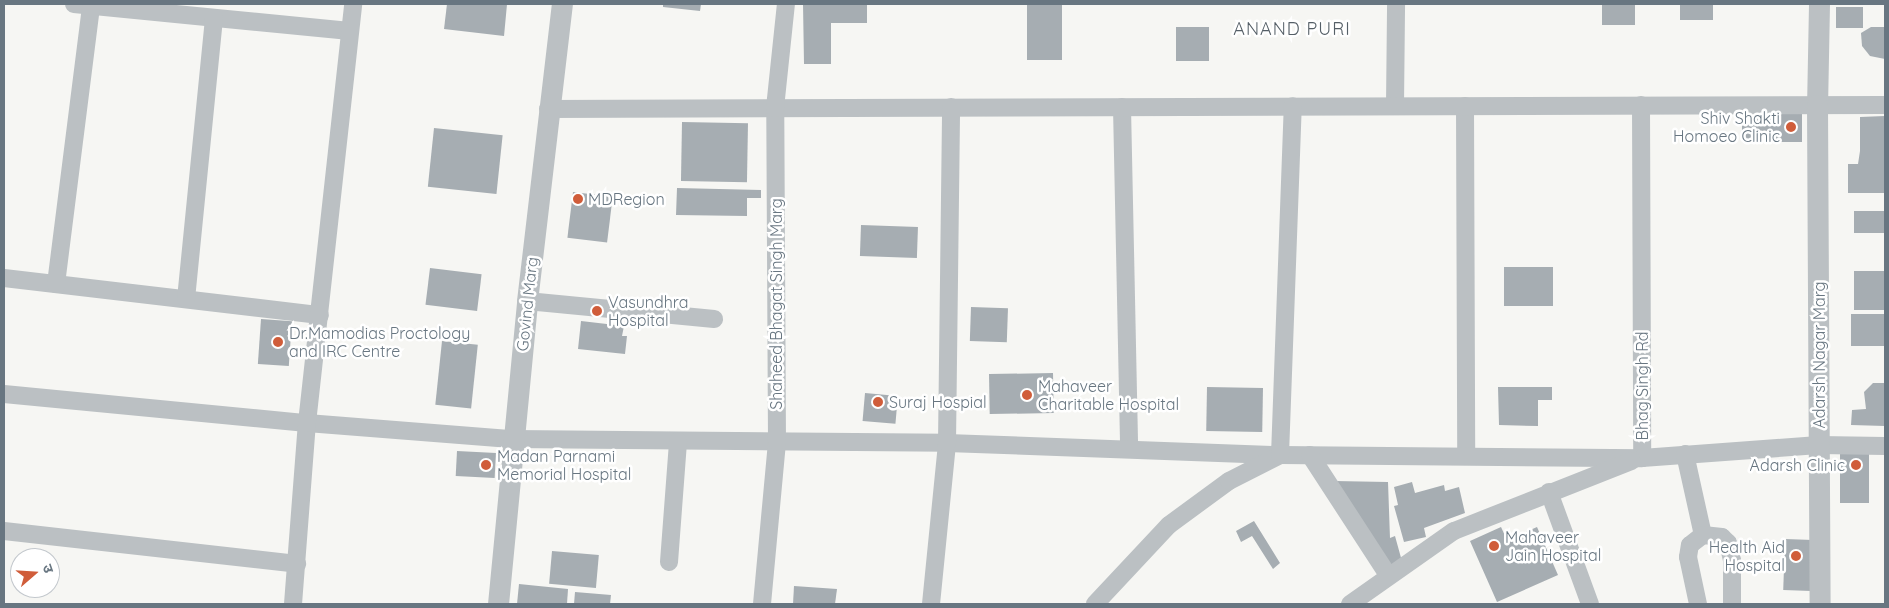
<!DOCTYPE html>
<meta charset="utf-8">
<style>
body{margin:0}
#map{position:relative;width:1889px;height:608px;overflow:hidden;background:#f6f6f3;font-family:Quicksand,"Noto Sans Devanagari",sans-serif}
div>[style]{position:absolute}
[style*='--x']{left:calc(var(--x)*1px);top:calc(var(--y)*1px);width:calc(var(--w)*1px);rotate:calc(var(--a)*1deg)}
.building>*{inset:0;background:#a6adb2;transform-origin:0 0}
.minor>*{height:18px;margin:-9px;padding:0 9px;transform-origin:9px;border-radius:9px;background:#bbc0c3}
.tertiary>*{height:21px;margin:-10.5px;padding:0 10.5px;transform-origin:10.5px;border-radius:10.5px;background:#bbc0c3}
.dots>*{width:14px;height:14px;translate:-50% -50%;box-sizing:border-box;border:2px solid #fff;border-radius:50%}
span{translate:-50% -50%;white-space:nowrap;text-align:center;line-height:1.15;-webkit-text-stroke:5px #fff;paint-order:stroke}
.poi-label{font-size:16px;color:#687681}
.right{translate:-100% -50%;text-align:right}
.left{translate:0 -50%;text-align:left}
.street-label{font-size:16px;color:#687681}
.neighbourhood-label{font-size:18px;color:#555f67;letter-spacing:1px}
.frame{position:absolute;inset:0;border:5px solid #687681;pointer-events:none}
.north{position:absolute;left:10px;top:548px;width:50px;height:50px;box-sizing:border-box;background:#fff;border:1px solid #c3c8cd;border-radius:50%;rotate:71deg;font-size:14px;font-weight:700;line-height:20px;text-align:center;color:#687681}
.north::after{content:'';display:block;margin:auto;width:18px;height:22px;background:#d05d3a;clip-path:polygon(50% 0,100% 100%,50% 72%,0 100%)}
</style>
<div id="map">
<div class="building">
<i style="clip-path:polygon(447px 4px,507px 4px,504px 36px,444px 29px)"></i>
<i style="clip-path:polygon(663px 4px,701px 4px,700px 11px,663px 7px)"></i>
<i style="clip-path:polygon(803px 4px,867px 4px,867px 23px,831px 23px,831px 64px,804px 64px)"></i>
<i style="left:1027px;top:4px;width:35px;height:56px"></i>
<i style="left:1602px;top:4px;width:33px;height:21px"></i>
<i style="left:1680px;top:4px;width:33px;height:16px"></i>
<i style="left:1836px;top:7px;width:27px;height:21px"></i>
<i style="left:1209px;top:27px;width:34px;height:33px;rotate:90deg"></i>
<i style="clip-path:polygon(1871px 27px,1885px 27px,1885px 59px,1870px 56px,1862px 46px,1861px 33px)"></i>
<i style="left:1742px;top:109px;width:60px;height:33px"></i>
<i style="clip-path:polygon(1885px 116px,1885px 193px,1848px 193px,1848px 164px,1858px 164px,1860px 151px,1860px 117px)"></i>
<i style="left:682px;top:122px;width:66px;height:59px;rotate:1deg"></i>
<i style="left:434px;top:128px;width:69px;height:59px;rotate:6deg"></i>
<i style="clip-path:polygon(677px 188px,761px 190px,761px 198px,747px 198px,747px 216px,676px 215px)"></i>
<i style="left:573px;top:192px;width:40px;height:46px;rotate:7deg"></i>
<i style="left:1854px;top:211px;width:31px;height:22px"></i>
<i style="left:861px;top:225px;width:57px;height:31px;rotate:2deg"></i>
<i style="left:1504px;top:267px;width:49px;height:39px"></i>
<i style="left:430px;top:268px;width:52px;height:37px;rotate:7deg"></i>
<i style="left:1885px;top:271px;width:39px;height:31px;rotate:90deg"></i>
<i style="left:971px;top:307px;width:37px;height:34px;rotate:2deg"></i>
<i style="left:1851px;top:314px;width:34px;height:32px"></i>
<i style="left:261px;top:319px;width:31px;height:45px;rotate:4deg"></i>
<i style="clip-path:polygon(581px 321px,624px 326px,622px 336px,627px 336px,625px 354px,578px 349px)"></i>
<i style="left:442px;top:341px;width:36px;height:64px;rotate:6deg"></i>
<i style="left:1053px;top:373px;width:40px;height:64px;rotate:89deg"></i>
<i style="clip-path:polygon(1873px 383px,1885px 383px,1885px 426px,1851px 425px,1852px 410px,1866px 409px,1864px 392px)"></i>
<i style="left:1207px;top:387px;width:56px;height:44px;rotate:1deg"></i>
<i style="clip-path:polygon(1498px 387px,1552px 387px,1552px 400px,1538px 400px,1538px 426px,1499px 425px)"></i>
<i style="left:865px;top:393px;width:33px;height:28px;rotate:5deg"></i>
<i style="left:1840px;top:450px;width:29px;height:53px"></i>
<i style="left:457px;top:451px;width:39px;height:25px;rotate:3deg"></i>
<i style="clip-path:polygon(1334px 481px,1388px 482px,1390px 538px,1395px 536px,1403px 565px,1391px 571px)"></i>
<i style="clip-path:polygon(1412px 482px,1415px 493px,1444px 485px,1445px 491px,1459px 487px,1465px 513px,1424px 528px,1426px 537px,1404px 542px,1394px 506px,1398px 505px,1394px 487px)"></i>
<i style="clip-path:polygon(1254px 521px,1280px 563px,1273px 569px,1252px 536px,1241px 542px,1236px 531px)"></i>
<i style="clip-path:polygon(1501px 527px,1507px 540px,1537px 527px,1558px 575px,1497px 602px,1470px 541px)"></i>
<i style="left:1785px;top:539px;width:28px;height:51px;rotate:2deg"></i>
<i style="left:552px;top:551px;width:47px;height:33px;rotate:5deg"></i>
<i style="clip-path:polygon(519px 584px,568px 589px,567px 604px,517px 604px)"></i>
<i style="clip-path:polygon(794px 586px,837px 589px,835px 604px,793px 604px)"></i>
<i style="clip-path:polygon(575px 592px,611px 595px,610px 604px,574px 604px)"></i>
</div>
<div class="minor">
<i style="--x:74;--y:4;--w:277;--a:5.6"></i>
<i style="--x:1641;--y:105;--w:353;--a:89.8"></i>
<i style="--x:1395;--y:106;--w:102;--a:-89.4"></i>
<i style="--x:1465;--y:106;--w:350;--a:89.8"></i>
<i style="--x:1122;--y:107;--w:342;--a:88.8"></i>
<i style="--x:548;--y:109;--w:1337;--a:-0.17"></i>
<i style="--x:4;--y:278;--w:318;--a:6.7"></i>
<i style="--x:56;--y:284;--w:281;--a:-82.8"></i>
<i style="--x:186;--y:299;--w:282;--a:-84.3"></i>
<i style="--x:527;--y:301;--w:188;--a:5.5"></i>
<i style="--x:4;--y:394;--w:304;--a:5.5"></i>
<i style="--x:307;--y:423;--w:206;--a:4.5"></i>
<i style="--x:512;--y:439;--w:435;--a:0.5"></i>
<i style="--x:947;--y:443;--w:333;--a:2.1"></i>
<i style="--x:1280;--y:455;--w:362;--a:0.5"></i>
<i style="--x:1642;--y:458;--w:177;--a:-4.2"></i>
<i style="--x:1819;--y:445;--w:66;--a:0.9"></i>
<i style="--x:1685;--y:454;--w:83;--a:77.5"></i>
<i style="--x:1310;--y:455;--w:143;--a:57"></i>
<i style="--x:1549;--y:492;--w:119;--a:69.9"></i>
<i style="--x:4;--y:531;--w:295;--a:6.4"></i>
<i style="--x:669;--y:562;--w:121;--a:-85.7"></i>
<i style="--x:293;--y:604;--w:182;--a:-85.6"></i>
<i style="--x:307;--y:423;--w:422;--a:-83.7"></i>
<i style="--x:762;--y:604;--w:163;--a:-84.7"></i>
<i style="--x:777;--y:442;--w:334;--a:-90.3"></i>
<i style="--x:775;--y:108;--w:105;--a:-84"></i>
<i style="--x:931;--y:604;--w:162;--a:-84.3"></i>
<i style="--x:947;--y:443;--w:336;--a:-89.3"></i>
<i style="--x:1095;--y:604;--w:108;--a:-46.9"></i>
<i style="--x:1169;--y:525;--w:74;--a:-36.3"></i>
<i style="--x:1229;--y:481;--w:57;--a:-27"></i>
<i style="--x:1280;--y:455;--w:349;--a:-87.9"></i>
<i style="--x:1350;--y:604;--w:127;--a:-35.1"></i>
<i style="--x:1454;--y:531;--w:191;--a:-21.5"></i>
<i style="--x:1698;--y:604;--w:48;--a:-102"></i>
<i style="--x:1688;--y:557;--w:12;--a:-81"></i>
<i style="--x:1690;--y:545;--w:16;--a:-38"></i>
<i style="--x:1703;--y:535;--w:19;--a:6"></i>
<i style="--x:1722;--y:537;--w:8;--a:45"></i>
<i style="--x:1728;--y:543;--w:18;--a:77"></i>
<i style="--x:1732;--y:561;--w:43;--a:90"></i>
</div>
<div class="tertiary">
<i style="--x:1819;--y:4;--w:101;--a:91.1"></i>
<i style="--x:1817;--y:105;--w:499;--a:89.7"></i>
<i style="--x:498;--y:604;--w:304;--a:-84.5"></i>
<i style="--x:527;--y:301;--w:299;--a:-83.3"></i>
</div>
<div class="dots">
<i style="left:1791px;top:127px;background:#d05d3a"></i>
<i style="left:578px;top:199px;background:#d05d3a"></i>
<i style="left:597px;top:311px;background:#d05d3a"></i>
<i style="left:278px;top:342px;background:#d05d3a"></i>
<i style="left:1027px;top:395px;background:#d05d3a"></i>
<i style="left:878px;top:402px;background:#d05d3a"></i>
<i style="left:486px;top:465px;background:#d05d3a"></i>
<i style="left:1856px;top:465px;background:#d05d3a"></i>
<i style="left:1494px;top:546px;background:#d05d3a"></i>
<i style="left:1796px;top:556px;background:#d05d3a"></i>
</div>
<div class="poi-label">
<span class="right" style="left:1780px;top:127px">Shiv Shakti<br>Homoeo Clinic</span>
<span class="left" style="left:588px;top:199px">MDRegion</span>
<span class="left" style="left:608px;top:311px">Vasundhra<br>Hospital</span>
<span class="left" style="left:289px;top:342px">Dr.Mamodias Proctology<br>and IRC Centre</span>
<span class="left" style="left:1038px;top:395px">Mahaveer<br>Charitable Hospital</span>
<span class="left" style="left:889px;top:402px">Suraj Hospial</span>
<span class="left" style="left:497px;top:465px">Madan Parnami<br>Memorial Hospital</span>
<span class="right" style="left:1845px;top:465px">Adarsh Clinic</span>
<span class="left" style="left:1505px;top:546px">Mahaveer<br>Jain Hospital</span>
<span class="right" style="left:1785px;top:556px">Health Aid<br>Hospital</span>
</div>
<div class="street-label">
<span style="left:527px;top:304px;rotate:-84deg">Govind Marg</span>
<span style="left:776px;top:304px;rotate:-90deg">Shaheed Bhagat Singh Marg</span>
<span style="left:1819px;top:355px;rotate:-90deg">Adarsh Nagar Marg</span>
<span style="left:1642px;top:386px;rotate:-90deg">Bhag Singh Rd</span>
</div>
<div class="neighbourhood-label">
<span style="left:1292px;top:29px">ANAND PURI</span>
</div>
<div class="frame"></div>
<div class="north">उ</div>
</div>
